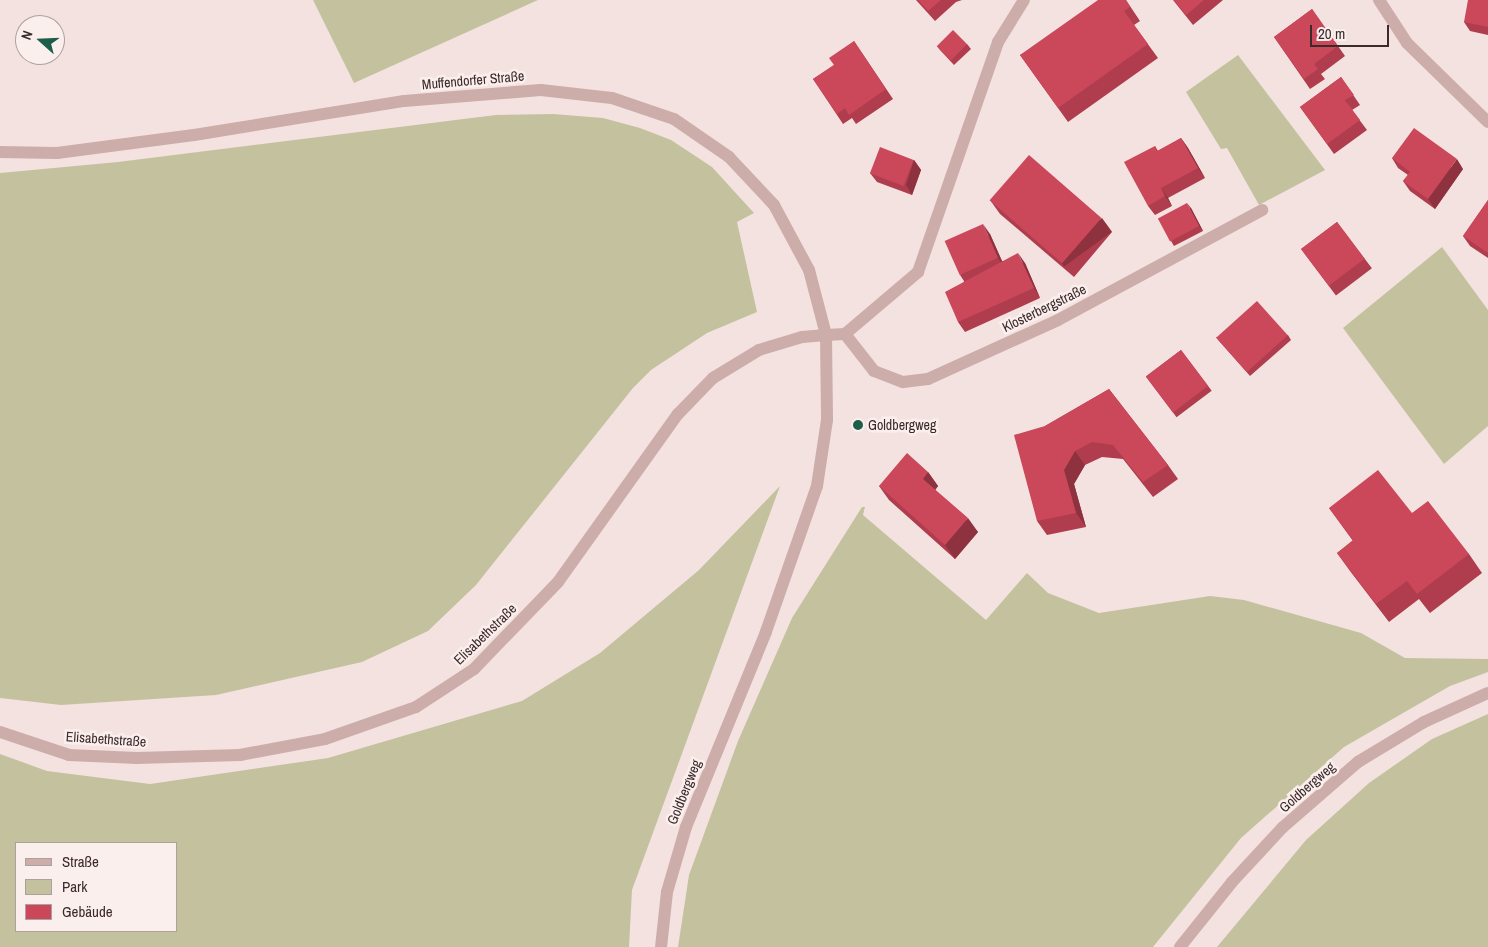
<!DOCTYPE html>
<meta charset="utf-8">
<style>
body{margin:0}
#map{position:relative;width:1488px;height:947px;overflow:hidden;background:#f4e2e0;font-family:"Archivo Narrow",sans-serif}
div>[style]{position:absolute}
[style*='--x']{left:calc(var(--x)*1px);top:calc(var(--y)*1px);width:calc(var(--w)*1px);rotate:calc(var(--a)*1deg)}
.green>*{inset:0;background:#c4c29e}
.minor>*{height:12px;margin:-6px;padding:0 6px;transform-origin:6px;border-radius:6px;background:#cdadaa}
.tertiary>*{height:12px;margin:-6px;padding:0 6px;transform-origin:6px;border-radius:6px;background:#cdadaa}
.wall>*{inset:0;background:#af3d4d;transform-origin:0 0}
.shaded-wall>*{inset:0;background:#8e323f;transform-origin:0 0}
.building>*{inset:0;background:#cb475a;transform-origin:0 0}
.dots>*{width:14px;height:14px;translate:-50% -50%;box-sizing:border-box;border:2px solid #fbefed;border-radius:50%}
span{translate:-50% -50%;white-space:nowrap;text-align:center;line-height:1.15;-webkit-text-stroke:5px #fbefed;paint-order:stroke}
.street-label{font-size:14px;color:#3b2a2b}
.poi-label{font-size:14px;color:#3b2a2b}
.left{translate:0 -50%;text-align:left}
.legend{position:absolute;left:15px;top:842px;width:162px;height:90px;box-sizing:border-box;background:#fbefed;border:1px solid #aea09f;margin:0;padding:6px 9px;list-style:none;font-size:15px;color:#3b2a2b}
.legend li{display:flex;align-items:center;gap:10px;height:25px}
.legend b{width:25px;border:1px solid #aea09f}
.north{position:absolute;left:15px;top:15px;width:50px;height:50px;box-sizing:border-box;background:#fbefed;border:1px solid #aea09f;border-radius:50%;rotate:290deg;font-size:14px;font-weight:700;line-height:20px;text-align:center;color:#3b2a2b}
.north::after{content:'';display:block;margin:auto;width:18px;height:22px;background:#1d5e4a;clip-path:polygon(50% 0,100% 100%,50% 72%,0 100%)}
.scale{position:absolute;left:1310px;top:25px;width:79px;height:22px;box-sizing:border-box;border:2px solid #3b2a2b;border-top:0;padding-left:6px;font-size:15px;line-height:18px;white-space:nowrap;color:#3b2a2b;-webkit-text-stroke:4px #fbefed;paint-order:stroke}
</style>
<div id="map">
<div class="green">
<i style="clip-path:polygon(313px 0,538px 0,354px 83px)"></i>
<i style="clip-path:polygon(1238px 55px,1325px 170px,1259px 205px,1227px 148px,1221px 149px,1186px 92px)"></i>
<i style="clip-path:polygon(553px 114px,603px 118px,640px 128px,671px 140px,712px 167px,754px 213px,737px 222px,757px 312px,707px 333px,651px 370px,633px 388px,476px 585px,428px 631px,362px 662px,216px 695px,61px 705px,0 698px,0 173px,118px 162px,496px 115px)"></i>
<i style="clip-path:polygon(1442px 247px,1488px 310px,1488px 426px,1444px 464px,1343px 328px)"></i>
<i style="clip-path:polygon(evenodd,780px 486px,632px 890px,629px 947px,0 947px,0 754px,47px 771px,150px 784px,328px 758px,522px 701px,600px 653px,699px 570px,780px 486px,16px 843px,176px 843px,176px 931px,16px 931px,16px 843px)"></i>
<i style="clip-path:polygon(862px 507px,865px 507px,863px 515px,986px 620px,1027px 573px,1048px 593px,1099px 613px,1210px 596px,1244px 600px,1361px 633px,1405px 658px,1488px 659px,1488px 672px,1450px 686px,1344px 747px,1241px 838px,1153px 947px,678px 947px,689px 875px,738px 741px,792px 618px)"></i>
<i style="clip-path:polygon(1488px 714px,1488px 947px,1217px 947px,1306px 840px,1369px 783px,1432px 739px)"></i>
</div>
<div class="minor">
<i style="--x:1379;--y:0;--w:51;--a:56.9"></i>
<i style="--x:1407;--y:43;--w:113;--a:44.3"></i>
<i style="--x:845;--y:334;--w:47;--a:51.9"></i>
<i style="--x:874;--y:371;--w:31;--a:21"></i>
<i style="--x:903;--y:382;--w:25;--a:-7"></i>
<i style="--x:928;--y:379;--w:143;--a:-24.4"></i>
<i style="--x:1058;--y:320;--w:232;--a:-28.3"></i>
<i style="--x:826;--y:335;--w:19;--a:-3"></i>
<i style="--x:845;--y:334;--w:96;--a:-40.3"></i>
<i style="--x:918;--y:272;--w:244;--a:-70.8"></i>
<i style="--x:998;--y:42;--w:49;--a:-58.2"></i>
</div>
<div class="tertiary">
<i style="--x:0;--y:152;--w:57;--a:1"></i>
<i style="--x:57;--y:153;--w:138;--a:-7.5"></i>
<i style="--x:194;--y:135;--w:213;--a:-9.2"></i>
<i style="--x:404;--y:101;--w:137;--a:-4.6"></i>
<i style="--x:541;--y:90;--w:71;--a:6.4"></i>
<i style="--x:612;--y:98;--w:65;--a:18.7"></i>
<i style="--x:674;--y:119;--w:67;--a:34.6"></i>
<i style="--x:729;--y:157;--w:66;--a:46.8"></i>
<i style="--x:774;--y:205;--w:74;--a:61.7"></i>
<i style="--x:809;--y:270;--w:67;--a:75.3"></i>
<i style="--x:826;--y:335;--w:85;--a:89.3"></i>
<i style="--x:827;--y:420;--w:67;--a:98.6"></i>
<i style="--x:817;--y:486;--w:155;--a:109.3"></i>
<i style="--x:766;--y:632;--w:211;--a:112.3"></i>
<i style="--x:686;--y:827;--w:68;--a:106.3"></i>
<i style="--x:667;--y:892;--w:55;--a:96.2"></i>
<i style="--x:0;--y:732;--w:73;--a:18.4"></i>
<i style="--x:69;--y:755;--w:68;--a:2.5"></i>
<i style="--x:137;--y:758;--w:103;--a:-1.7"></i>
<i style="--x:240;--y:755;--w:86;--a:-10.7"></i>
<i style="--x:325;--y:739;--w:96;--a:-19.4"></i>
<i style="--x:416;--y:707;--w:69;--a:-33.2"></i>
<i style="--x:474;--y:669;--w:121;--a:-46"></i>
<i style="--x:558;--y:582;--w:206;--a:-54.5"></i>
<i style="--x:678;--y:414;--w:50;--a:-45.8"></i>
<i style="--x:713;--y:378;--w:54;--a:-31.3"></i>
<i style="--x:759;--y:350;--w:45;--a:-16.8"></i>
<i style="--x:802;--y:337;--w:24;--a:-5"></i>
<i style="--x:1180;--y:947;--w:83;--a:-51.3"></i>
<i style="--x:1232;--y:882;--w:74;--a:-47.2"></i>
<i style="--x:1282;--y:828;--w:101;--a:-41"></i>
<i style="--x:1358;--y:762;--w:77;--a:-31.2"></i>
<i style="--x:1424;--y:722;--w:70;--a:-24.4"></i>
</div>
<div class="wall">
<i style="clip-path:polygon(916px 0,962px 0,956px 2px,935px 21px)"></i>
<i style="clip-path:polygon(1126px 0,1140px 21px,1134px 25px,1158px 58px,1068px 122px,1020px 55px)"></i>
<i style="clip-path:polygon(1173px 0,1223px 0,1193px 25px)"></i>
<i style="clip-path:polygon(1488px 0,1488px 35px,1470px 31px,1464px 22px)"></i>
<i style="clip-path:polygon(1312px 9px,1345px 56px,1321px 74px,1325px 79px,1310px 89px,1274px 37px)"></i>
<i style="clip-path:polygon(854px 41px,893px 99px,856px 124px,852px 118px,843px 124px,813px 79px,834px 65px)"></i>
<i style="clip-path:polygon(967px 44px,971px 49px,954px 65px,940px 50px,937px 46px)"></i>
<i style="clip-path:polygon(1341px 77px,1360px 105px,1352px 110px,1367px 130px,1334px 154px,1300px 107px)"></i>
<i style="clip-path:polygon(1181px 138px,1188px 148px,1205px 178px,1168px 198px,1172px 206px,1155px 215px,1148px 206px,1155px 146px,1158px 151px)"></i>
<i style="clip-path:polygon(1392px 158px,1463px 169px,1435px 209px,1410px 191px,1403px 181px,1408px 175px,1398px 168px)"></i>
<i style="clip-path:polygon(914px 160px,921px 170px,912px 195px,877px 182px,870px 173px)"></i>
<i style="clip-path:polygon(990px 200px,1112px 232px,1074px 277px,1000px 214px)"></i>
<i style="clip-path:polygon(1488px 200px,1488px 258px,1470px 246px,1463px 236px)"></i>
<i style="clip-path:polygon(1191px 208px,1203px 231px,1174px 246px,1171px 241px)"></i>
<i style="left:1337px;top:222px;width:58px;height:45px;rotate:53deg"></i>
<i style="clip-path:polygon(990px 234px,1002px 261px,1025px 263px,1040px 298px,965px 332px,958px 322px,964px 281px,960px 275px)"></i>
<i style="clip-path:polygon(1288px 335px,1291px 340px,1250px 376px,1220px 342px,1216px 337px)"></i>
<i style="left:1181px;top:350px;width:51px;height:44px;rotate:53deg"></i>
<i style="clip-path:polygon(1109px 389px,1168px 465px,1178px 479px,1153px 497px,1123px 459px,1102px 457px,1085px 465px,1074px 484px,1086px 527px,1047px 535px,1037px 521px,1045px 426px)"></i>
<i style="clip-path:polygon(928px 472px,938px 486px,935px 490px,978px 532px,955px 559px,889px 500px,879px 486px)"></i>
<i style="clip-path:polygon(1329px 508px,1412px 513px,1469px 554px,1482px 573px,1430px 613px,1419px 599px,1389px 622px,1350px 571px,1337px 553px,1353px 541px)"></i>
</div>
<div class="shaded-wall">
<i style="clip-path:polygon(1181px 138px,1188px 148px,1205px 178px,1198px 168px)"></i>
<i style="clip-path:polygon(1457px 159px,1463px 169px,1435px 209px,1428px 199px)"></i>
<i style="clip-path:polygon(914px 160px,921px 170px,912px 195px,906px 185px)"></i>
<i style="clip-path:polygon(1161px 188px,1168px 198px,1172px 206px,1165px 196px)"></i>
<i style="clip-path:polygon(1187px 203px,1191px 208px,1203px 231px,1199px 226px)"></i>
<i style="left:1102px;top:218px;width:17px;height:59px;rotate:54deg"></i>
<i style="clip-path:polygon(983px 224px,990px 234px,1005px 268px,998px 258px)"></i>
<i style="clip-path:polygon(1018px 253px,1025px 263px,1040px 298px,1034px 288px)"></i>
<i style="clip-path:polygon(1075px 451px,1085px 465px,1074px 484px,1086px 527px,1076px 513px,1064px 470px)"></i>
<i style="clip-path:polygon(928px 472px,938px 486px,933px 493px,923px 479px)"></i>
<i style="clip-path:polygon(968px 518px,978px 532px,955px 559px,945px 545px)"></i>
</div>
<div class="building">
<i style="clip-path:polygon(918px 0,941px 0,928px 11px)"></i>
<i style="clip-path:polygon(1098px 0,1126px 0,1130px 7px,1124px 11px,1148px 44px,1058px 108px,1020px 55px)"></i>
<i style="clip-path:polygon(1174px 0,1204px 0,1186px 15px)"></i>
<i style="clip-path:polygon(1468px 0,1488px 0,1488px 27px,1464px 22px)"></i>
<i style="clip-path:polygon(1312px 9px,1338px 46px,1314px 64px,1318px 69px,1304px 79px,1274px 37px)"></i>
<i style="left:953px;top:30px;width:20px;height:23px;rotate:45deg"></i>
<i style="clip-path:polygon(854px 41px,886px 89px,849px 115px,845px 108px,837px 114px,813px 79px,834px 65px,829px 58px)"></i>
<i style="clip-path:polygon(1341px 77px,1354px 95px,1345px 100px,1360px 120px,1327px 144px,1300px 107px)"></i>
<i style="clip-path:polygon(1414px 128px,1457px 159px,1428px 199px,1403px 181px,1410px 172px,1392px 158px)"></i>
<i style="clip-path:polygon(1181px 138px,1198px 168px,1161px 188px,1165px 196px,1148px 206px,1124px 162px,1155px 146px,1157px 151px)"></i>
<i style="left:880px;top:147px;width:36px;height:28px;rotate:21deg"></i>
<i style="left:1029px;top:155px;width:96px;height:60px;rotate:41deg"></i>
<i style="clip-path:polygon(1488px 200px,1488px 253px,1463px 236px)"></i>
<i style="left:1187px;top:203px;width:26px;height:33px;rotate:62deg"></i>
<i style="left:1337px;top:222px;width:46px;height:45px;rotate:53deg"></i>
<i style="left:983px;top:224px;width:37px;height:42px;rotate:66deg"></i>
<i style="clip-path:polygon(1018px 253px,1034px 288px,958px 322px,945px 292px)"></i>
<i style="left:1257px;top:301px;width:46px;height:55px;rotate:48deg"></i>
<i style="left:1181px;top:350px;width:45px;height:44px;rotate:53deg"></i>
<i style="clip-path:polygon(1109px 389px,1168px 465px,1143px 482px,1113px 445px,1092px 442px,1075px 451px,1064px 470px,1076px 513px,1037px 521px,1014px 435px,1045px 426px)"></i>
<i style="clip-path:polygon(907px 453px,928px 472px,923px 479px,968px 518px,945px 545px,879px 486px)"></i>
<i style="clip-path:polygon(1378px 470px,1412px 513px,1428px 501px,1469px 554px,1417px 594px,1407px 581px,1376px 604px,1337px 553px,1353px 540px,1329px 508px)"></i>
</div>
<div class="dots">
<i style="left:858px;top:425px;background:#1d5e4a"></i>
</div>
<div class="street-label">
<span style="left:473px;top:80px;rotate:-5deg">Muffendorfer Straße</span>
<span style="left:1044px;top:308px;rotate:-26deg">Klosterbergstraße</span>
<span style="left:485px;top:634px;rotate:-44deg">Elisabethstraße</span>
<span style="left:106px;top:739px;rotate:4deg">Elisabethstraße</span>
<span style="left:1307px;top:787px;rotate:-41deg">Goldbergweg</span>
<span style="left:684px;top:792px;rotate:-68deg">Goldbergweg</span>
</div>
<div class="poi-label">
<span class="left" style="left:868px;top:425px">Goldbergweg</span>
</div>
<ul class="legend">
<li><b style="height:6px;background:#cdadaa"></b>Straße</li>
<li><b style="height:14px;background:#c4c29e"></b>Park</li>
<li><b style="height:14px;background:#cb475a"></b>Gebäude</li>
</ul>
<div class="north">N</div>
<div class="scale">20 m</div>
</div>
